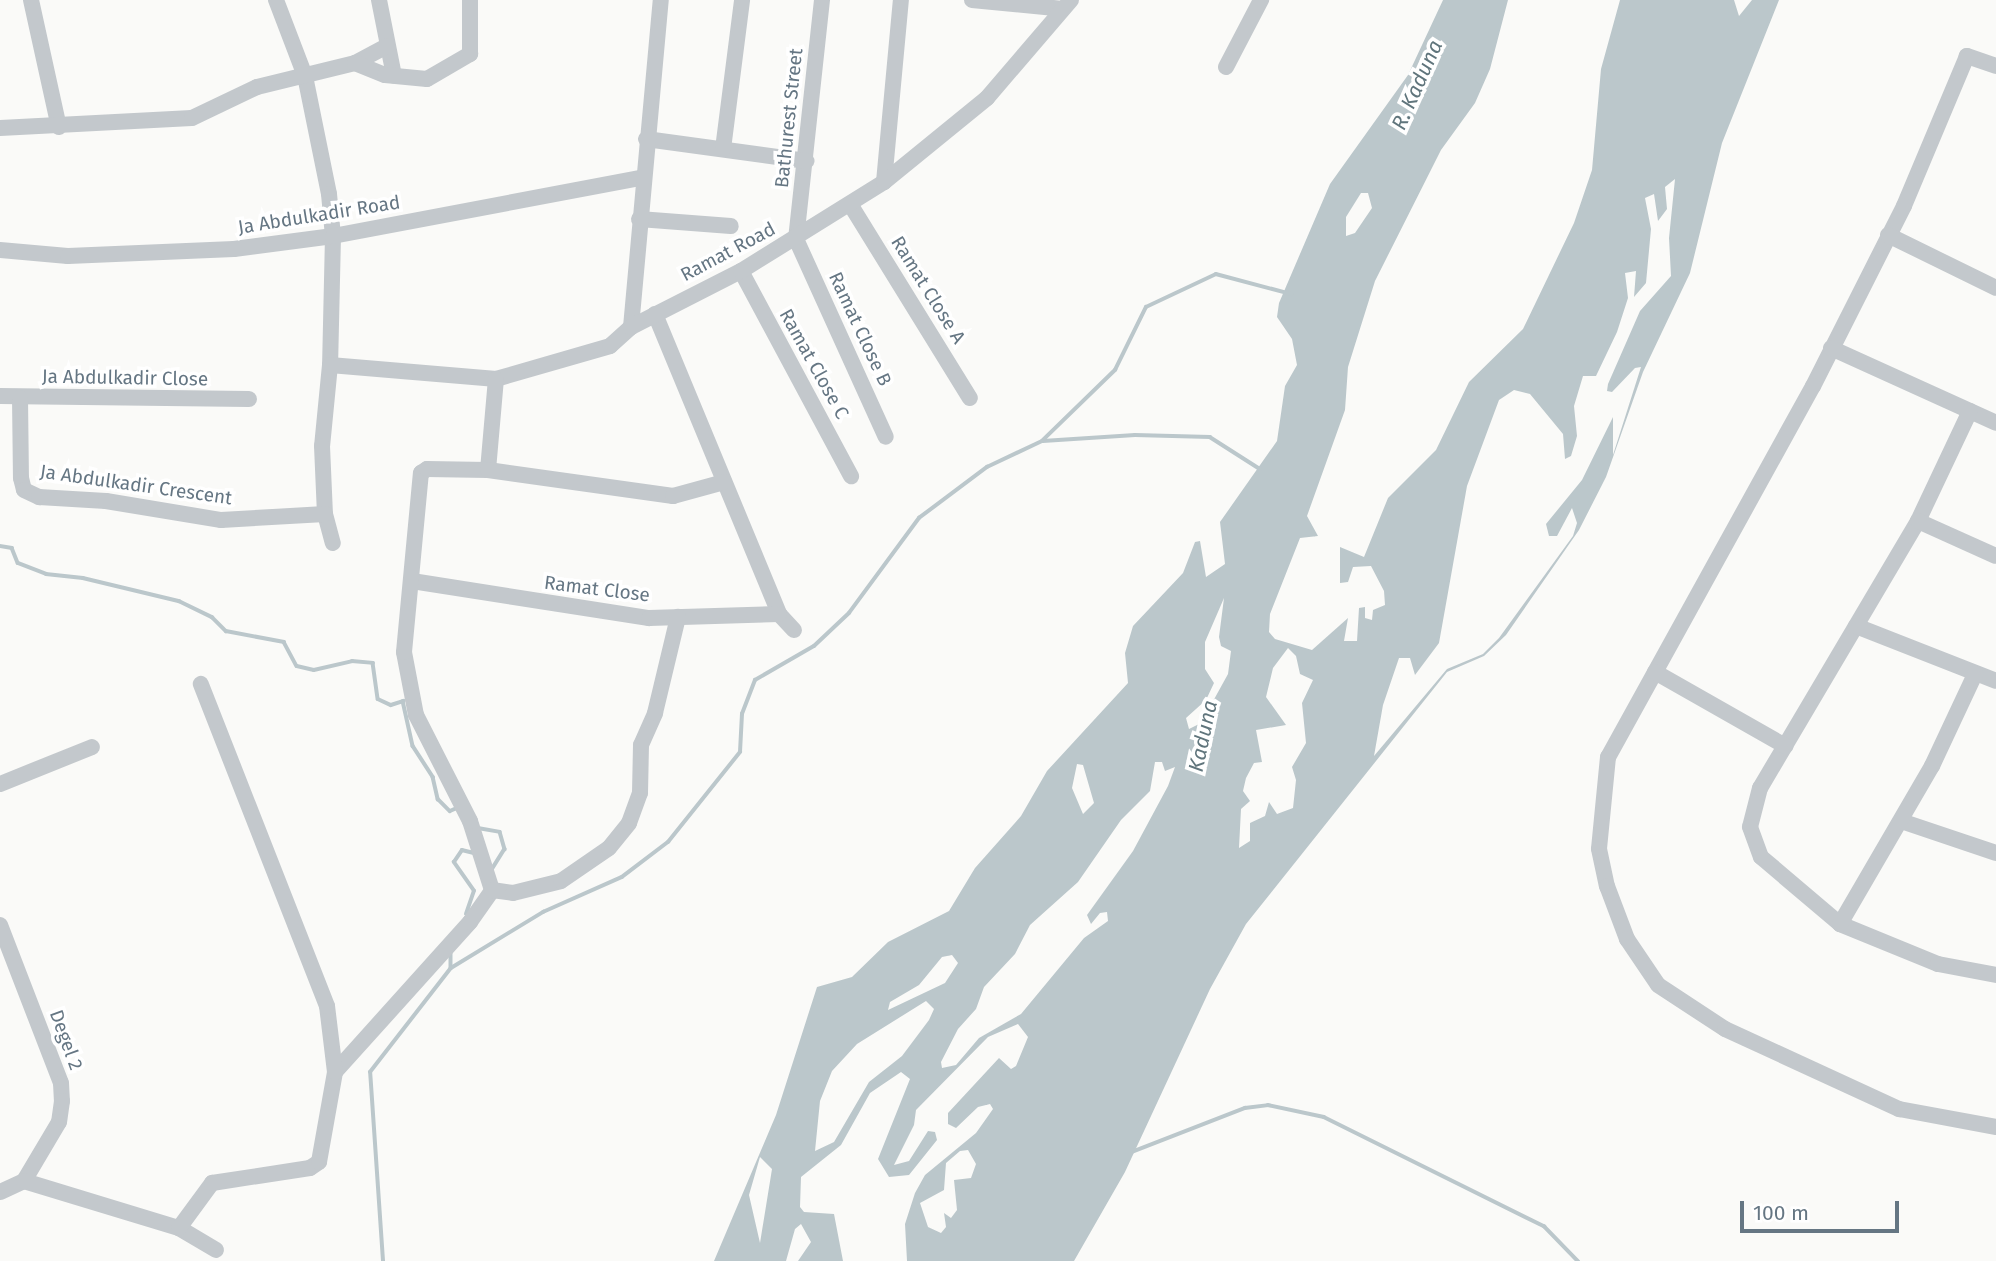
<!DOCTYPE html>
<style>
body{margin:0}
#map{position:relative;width:1996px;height:1261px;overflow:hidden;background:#fafaf8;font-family:"Fira Sans",sans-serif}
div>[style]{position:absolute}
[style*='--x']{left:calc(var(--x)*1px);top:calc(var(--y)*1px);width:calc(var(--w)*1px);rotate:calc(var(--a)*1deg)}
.water>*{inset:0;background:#bbc7cb}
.stream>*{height:3.5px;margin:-1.75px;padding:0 1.75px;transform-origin:1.75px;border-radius:1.75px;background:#bbc7cb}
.minor>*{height:16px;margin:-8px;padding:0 8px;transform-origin:8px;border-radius:8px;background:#c3c8cc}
span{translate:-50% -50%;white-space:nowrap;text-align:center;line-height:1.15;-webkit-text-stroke:7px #fff;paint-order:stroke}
.street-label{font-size:19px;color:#657683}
.water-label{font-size:21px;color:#60757c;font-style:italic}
.scale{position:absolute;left:1740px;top:1201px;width:159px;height:32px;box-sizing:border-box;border:4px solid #657683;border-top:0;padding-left:9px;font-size:21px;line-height:24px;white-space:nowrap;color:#657683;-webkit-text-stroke:5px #fff;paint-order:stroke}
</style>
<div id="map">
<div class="water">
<i style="clip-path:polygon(evenodd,1443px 0,1508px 0,1490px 69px,1475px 103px,1441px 150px,1375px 281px,1348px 367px,1345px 410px,1307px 516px,1318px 536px,1300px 538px,1270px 614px,1269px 632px,1275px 639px,1312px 650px,1348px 618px,1344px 641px,1357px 641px,1359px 608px,1365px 607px,1365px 618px,1372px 620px,1373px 610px,1385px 605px,1384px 591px,1371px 566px,1353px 567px,1348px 582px,1340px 583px,1340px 547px,1364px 557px,1388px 498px,1436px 450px,1469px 382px,1523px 329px,1574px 223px,1592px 170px,1601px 69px,1620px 0,1734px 0,1739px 16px,1752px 0,1779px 0,1722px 143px,1690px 273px,1643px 372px,1606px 477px,1579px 530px,1506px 635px,1484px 656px,1447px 672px,1246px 924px,1210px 989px,1125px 1172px,1074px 1261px,907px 1261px,905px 1224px,915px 1193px,925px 1175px,976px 1133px,993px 1109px,990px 1104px,978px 1107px,956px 1128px,948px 1124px,948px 1113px,999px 1058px,1011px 1069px,1016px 1066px,1028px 1037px,1018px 1024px,988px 1037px,916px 1110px,914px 1125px,894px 1165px,909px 1161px,928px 1131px,935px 1132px,937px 1140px,909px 1175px,889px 1177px,878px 1159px,910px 1079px,901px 1072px,870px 1093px,841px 1145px,801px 1177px,800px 1207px,804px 1212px,834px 1214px,843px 1261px,798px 1261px,811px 1242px,801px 1224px,795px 1229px,786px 1261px,714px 1261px,776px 1115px,817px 987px,852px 977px,888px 942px,949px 911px,975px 868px,1021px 816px,1047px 771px,1128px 683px,1125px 653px,1133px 626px,1183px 573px,1195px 542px,1200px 541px,1206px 577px,1225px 564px,1220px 522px,1277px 441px,1285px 386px,1297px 365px,1292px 339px,1277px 317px,1279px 303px,1330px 184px,1408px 75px,1443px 0,1675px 179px,1669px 238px,1671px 276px,1640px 311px,1608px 384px,1607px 391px,1612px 392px,1635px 368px,1641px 367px,1613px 455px,1613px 417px,1582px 480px,1546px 524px,1549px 536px,1557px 536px,1572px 508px,1577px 523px,1573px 536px,1499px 638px,1483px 654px,1447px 669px,1374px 756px,1383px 705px,1399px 658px,1410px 658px,1415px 675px,1439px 643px,1467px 486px,1499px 400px,1514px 390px,1530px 394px,1563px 434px,1565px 459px,1571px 456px,1577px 436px,1574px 406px,1583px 376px,1596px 376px,1617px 332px,1628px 298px,1625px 273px,1636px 271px,1634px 297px,1646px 283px,1651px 229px,1645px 198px,1654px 194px,1658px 221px,1667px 209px,1665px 187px,1675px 179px,1443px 0,1361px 193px,1368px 193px,1372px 208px,1355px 233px,1346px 236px,1346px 217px,1361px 193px,1443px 0,1224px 598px,1219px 637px,1221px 646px,1231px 651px,1228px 674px,1201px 723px,1189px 729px,1186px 718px,1206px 700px,1214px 683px,1205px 669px,1205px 642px,1224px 598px,1443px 0,1288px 648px,1296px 656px,1300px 674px,1313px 680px,1302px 703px,1306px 743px,1292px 767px,1296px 780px,1293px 808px,1277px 814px,1269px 802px,1265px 816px,1250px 823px,1250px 841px,1239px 848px,1241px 809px,1250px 801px,1243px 791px,1246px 778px,1254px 763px,1262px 762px,1256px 730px,1286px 725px,1266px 697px,1273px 668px,1288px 648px,1443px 0,1155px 762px,1162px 762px,1165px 771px,1175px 767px,1168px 786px,1133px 851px,1087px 915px,1091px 924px,1100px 913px,1107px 912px,1108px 921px,1084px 938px,1021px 1014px,979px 1038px,956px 1065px,942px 1068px,941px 1062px,958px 1029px,976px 1009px,984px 987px,1015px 954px,1030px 925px,1078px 882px,1121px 820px,1150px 791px,1155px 762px,1443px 0,1077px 764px,1083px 765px,1094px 803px,1083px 814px,1072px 788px,1077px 764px,1443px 0,952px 955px,958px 963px,945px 983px,888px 1010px,890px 1002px,919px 985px,942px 957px,952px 955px,1443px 0,926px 1001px,934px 1009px,929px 1020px,902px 1056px,869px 1082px,834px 1142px,815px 1151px,820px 1101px,832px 1071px,857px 1044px,926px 1001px,1443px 0,968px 1150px,976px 1164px,971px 1178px,954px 1180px,957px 1210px,951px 1218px,944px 1213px,946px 1227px,941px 1233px,928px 1227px,920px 1203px,944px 1190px,946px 1163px,960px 1151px,968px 1150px,1443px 0,760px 1157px,772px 1169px,760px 1243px,749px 1195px,760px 1157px)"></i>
</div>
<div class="stream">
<i style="--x:1043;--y:441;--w:92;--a:-3.7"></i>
<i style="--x:1135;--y:435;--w:75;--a:1.5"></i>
<i style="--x:1210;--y:437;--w:59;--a:32.6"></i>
<i style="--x:0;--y:546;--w:12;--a:9"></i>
<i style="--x:12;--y:548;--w:16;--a:68"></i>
<i style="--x:18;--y:563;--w:30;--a:21"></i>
<i style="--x:46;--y:574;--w:37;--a:6"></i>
<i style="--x:83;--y:578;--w:99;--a:13.5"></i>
<i style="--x:179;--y:601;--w:37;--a:26"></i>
<i style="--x:212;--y:617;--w:20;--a:45"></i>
<i style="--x:226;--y:631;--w:59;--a:10.7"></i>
<i style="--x:284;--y:642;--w:27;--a:62"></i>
<i style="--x:297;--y:666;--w:17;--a:13"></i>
<i style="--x:314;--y:670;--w:39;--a:-13"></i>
<i style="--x:352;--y:661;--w:21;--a:5"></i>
<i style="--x:373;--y:663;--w:36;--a:82"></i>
<i style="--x:378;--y:699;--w:14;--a:25"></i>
<i style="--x:391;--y:705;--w:13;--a:-18"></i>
<i style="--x:403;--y:701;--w:46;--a:77.5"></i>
<i style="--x:413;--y:746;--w:37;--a:57"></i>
<i style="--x:433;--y:777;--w:23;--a:77"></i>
<i style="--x:438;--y:799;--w:17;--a:45"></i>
<i style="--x:450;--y:811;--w:8;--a:-23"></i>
<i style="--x:478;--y:828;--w:22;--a:10"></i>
<i style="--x:500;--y:832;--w:18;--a:74"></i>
<i style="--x:505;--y:849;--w:26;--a:122"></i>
<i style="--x:466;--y:914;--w:24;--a:-71"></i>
<i style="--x:474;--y:891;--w:35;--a:-125"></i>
<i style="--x:454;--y:862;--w:14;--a:-56"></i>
<i style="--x:462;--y:850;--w:12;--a:14"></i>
<i style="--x:451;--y:952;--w:16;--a:90"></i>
<i style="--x:1132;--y:1152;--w:121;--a:-21.3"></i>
<i style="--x:1245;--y:1108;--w:23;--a:-7"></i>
<i style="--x:1268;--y:1105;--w:57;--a:12.1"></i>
<i style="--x:1324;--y:1117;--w:246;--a:26.4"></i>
<i style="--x:1544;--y:1226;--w:49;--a:45.8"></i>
<i style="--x:383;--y:1261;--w:189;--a:-93.9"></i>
<i style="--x:370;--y:1072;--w:132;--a:-52.1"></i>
<i style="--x:451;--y:968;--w:108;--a:-31.3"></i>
<i style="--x:543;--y:912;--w:86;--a:-23.9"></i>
<i style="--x:622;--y:877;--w:58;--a:-37.3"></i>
<i style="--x:668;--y:842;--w:115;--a:-51.3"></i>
<i style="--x:740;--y:752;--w:38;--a:-87"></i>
<i style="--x:742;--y:714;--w:36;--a:-69"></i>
<i style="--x:755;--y:680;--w:68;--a:-30"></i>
<i style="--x:814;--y:646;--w:48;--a:-43.3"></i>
<i style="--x:849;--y:613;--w:118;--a:-53.6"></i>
<i style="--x:919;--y:518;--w:85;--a:-36.9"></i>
<i style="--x:987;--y:467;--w:61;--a:-25.3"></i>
<i style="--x:1042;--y:441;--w:102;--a:-44.2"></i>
<i style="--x:1115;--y:370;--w:70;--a:-63.8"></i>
<i style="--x:1146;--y:307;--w:77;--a:-25.2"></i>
<i style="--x:1216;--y:274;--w:78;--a:14.9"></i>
</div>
<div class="minor">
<i style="--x:31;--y:0;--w:130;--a:77.6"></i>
<i style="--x:276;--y:0;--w:81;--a:69.1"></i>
<i style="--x:305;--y:76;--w:120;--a:78.5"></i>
<i style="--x:329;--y:194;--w:42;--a:84.6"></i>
<i style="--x:333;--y:236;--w:129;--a:91.3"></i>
<i style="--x:330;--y:365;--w:81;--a:95.6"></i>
<i style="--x:322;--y:446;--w:68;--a:87.5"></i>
<i style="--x:325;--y:514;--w:30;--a:75"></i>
<i style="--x:379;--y:0;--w:77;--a:78.8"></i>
<i style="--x:822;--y:0;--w:240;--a:96.2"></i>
<i style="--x:796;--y:239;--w:217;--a:65.6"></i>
<i style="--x:972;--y:0;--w:91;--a:5.6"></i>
<i style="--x:355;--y:63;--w:36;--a:-28"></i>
<i style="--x:1996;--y:66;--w:31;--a:-161"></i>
<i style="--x:1967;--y:56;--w:163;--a:112.8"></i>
<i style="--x:1904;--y:206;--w:202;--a:116.8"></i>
<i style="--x:1813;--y:386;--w:424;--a:118.9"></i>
<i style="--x:1608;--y:757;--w:92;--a:95.6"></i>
<i style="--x:1599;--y:849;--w:38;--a:78"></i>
<i style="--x:1607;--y:886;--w:57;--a:69.3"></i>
<i style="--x:1627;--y:939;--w:55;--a:56"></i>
<i style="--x:1658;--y:985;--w:80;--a:33.3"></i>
<i style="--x:1725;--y:1029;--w:192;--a:24.7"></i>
<i style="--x:1899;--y:1109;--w:99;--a:10.5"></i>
<i style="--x:1226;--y:67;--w:76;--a:-62.4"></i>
<i style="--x:0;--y:128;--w:192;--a:-3"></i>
<i style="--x:192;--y:118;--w:72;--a:-25.5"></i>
<i style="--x:257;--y:87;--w:101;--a:-13.8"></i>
<i style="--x:355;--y:63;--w:32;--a:22"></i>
<i style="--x:385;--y:75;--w:42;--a:5.4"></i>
<i style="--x:427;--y:79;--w:50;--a:-30.2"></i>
<i style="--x:470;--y:54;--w:54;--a:-90"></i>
<i style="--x:646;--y:139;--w:162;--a:7.8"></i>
<i style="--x:723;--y:149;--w:150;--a:-82.7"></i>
<i style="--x:884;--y:182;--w:183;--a:-84.7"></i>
<i style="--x:850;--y:204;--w:228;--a:58.3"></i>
<i style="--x:639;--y:219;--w:92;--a:4.4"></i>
<i style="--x:1888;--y:235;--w:120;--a:26.1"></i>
<i style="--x:0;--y:250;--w:68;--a:5"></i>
<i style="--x:68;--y:256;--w:166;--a:-2.4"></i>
<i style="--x:234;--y:249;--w:100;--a:-7.5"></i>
<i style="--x:333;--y:236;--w:313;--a:-10.7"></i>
<i style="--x:741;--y:271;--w:233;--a:61.8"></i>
<i style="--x:655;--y:314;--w:325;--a:67.5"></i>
<i style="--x:779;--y:614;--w:22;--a:47"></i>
<i style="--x:631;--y:327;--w:328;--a:-84.8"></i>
<i style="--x:1831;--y:348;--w:181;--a:24.4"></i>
<i style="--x:330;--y:365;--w:167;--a:4.8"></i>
<i style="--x:496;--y:379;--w:119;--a:-16.1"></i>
<i style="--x:610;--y:346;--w:28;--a:-42"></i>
<i style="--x:631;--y:327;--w:123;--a:-27"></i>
<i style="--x:741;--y:271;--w:168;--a:-31.9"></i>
<i style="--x:884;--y:182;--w:133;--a:-39.2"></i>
<i style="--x:987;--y:98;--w:129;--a:-49.4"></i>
<i style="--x:0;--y:396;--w:249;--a:0.7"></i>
<i style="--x:20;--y:398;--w:80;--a:89.3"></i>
<i style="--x:21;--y:478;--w:12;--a:76"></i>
<i style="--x:24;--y:490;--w:17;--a:25"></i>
<i style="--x:39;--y:497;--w:67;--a:3.4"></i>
<i style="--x:106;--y:501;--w:117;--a:9.4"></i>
<i style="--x:221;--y:520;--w:104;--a:-3.3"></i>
<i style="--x:1970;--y:411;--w:122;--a:115.3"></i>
<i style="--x:1918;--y:521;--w:310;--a:120.6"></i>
<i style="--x:1760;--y:788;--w:40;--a:104.4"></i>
<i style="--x:1750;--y:827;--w:32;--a:70"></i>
<i style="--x:1761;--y:857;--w:104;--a:40.3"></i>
<i style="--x:1840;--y:924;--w:106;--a:22.2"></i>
<i style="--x:1938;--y:964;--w:59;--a:10.7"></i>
<i style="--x:488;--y:470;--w:91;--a:-85"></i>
<i style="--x:1918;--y:521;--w:85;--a:24.2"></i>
<i style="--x:412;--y:581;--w:240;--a:8.9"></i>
<i style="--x:649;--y:618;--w:130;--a:-1.8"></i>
<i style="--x:1856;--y:626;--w:150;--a:21.4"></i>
<i style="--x:1655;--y:672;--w:150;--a:29.6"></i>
<i style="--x:0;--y:784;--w:99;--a:-21.9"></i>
<i style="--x:1901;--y:821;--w:100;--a:18.6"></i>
<i style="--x:492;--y:890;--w:72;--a:-107.7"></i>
<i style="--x:470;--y:821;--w:119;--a:-117"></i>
<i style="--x:416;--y:715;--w:64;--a:-100.8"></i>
<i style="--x:404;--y:652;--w:180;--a:-84.6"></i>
<i style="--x:421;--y:473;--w:7;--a:-34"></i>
<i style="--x:427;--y:469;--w:61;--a:0.9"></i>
<i style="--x:488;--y:470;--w:187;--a:8"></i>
<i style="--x:673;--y:496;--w:53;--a:-15.4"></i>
<i style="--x:1840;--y:924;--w:183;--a:-59.8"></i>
<i style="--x:1932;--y:766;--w:102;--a:-64.9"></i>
<i style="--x:0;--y:925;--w:169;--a:68.9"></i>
<i style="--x:61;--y:1083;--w:18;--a:87"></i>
<i style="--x:62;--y:1101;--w:21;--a:98"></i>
<i style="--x:59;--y:1122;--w:69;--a:120.7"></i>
<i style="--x:24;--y:1181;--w:26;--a:155"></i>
<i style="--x:335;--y:1072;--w:202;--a:-48"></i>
<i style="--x:470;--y:922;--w:39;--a:-55"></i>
<i style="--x:492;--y:890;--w:21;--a:8"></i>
<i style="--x:513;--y:893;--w:49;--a:-14"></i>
<i style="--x:561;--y:881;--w:58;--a:-34.5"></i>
<i style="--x:609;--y:848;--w:32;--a:-51"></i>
<i style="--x:629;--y:823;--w:32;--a:-70"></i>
<i style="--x:640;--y:793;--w:48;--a:-88.8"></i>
<i style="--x:641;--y:745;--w:35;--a:-66"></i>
<i style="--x:655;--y:713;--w:99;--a:-76.5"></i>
<i style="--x:24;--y:1181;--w:162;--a:16.9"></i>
<i style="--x:179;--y:1228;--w:43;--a:30.7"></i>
<i style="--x:179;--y:1228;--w:56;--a:-53.7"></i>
<i style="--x:212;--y:1183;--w:99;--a:-8.7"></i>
<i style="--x:310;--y:1168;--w:11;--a:-34"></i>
<i style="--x:319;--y:1162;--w:91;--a:-79.9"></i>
<i style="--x:335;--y:1072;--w:66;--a:-96.9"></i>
<i style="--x:327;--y:1006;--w:346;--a:-111.4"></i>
</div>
<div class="street-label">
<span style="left:789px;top:118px;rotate:-84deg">Bathurest Street</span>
<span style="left:319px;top:215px;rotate:-9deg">Ja Abdulkadir Road</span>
<span style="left:728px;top:252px;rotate:-28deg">Ramat Road</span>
<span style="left:928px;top:290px;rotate:58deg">Ramat Close A</span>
<span style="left:860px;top:329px;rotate:65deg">Ramat Close B</span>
<span style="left:814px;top:364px;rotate:61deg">Ramat Close C</span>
<span style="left:125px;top:378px;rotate:1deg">Ja Abdulkadir Close</span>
<span style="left:136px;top:485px;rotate:8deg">Ja Abdulkadir Crescent</span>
<span style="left:597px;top:589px;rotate:7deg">Ramat Close</span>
<span style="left:66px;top:1040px;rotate:70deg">Degel 2</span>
</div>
<div class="water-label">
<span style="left:1417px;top:85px;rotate:-66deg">R. Kaduna</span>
<span style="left:1203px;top:736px;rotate:-78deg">Kaduna</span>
</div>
<div class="scale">100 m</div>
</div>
